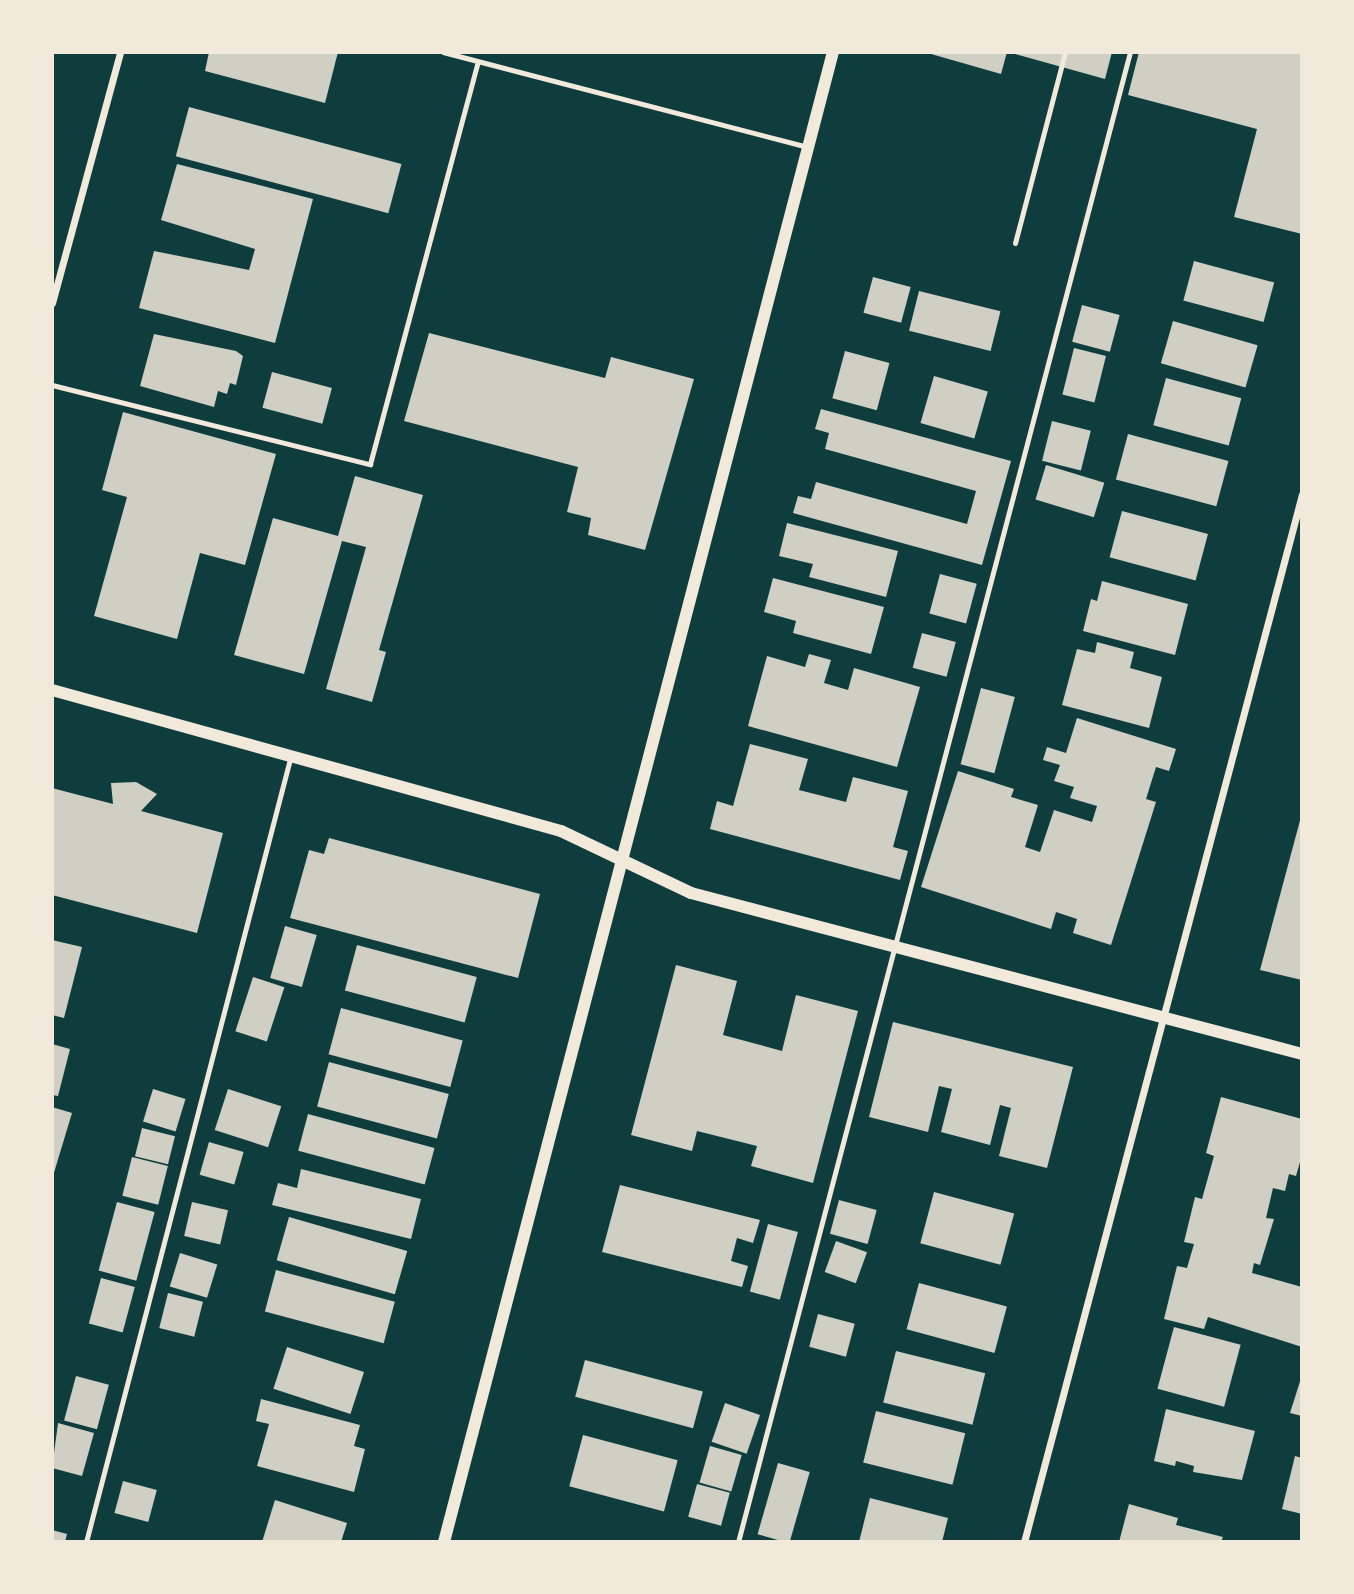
<!DOCTYPE html>
<style>
body{margin:0}
#map{position:relative;width:1354px;height:1594px;overflow:hidden;background:#0f3d3e;font-family:Montserrat,sans-serif}
div>[style]{position:absolute}
[style*='--x']{left:calc(var(--x)*1px);top:calc(var(--y)*1px);width:calc(var(--w)*1px);rotate:calc(var(--a)*1deg)}
.building>*{inset:0;background:#cfcfc3;transform-origin:0 0}
.service>*{height:5px;margin:-2.5px;padding:0 2.5px;transform-origin:2.5px;border-radius:2.5px;background:#f1e9da}
.minor>*{height:7px;margin:-3.5px;padding:0 3.5px;transform-origin:3.5px;border-radius:3.5px;background:#f1e9da}
.tertiary>*{height:12px;margin:-6px;padding:0 6px;transform-origin:6px;border-radius:6px;background:#f1e9da}
span{translate:-50% -50%;white-space:nowrap;text-align:center;line-height:1.15;-webkit-text-stroke:5px #f1e9da;paint-order:stroke}
.frame{position:absolute;inset:0;border:54px solid #f1e9da;pointer-events:none}
</style>
<div id="map">
<div class="building">
<i style="clip-path:polygon(209px 52px,338px 52px,325px 103px,205px 71px)"></i>
<i style="clip-path:polygon(924px 52px,1007px 52px,1001px 74px)"></i>
<i style="clip-path:polygon(1008px 52px,1112px 52px,1105px 79px)"></i>
<i style="clip-path:polygon(1139px 52px,1302px 52px,1302px 234px,1234px 217px,1257px 129px,1128px 95px)"></i>
<i style="left:189px;top:107px;width:220px;height:51px;rotate:15deg"></i>
<i style="clip-path:polygon(177px 164px,313px 199px,275px 343px,139px 308px,154px 251px,249px 270px,255px 249px,161px 220px)"></i>
<i style="left:1194px;top:261px;width:83px;height:41px;rotate:15deg"></i>
<i style="left:873px;top:277px;width:39px;height:37px;rotate:15deg"></i>
<i style="left:919px;top:291px;width:84px;height:41px;rotate:14deg"></i>
<i style="left:1082px;top:305px;width:39px;height:38px;rotate:15deg"></i>
<i style="left:1173px;top:321px;width:88px;height:44px;rotate:16deg"></i>
<i style="clip-path:polygon(429px 333px,605px 378px,611px 357px,694px 379px,645px 550px,588px 535px,591px 518px,567px 512px,578px 467px,404px 421px)"></i>
<i style="clip-path:polygon(154px 334px,236px 351px,243px 356px,236px 385px,230px 383px,227px 394px,218px 391px,214px 407px,140px 386px)"></i>
<i style="left:1074px;top:348px;width:33px;height:48px;rotate:14deg"></i>
<i style="left:845px;top:351px;width:46px;height:49px;rotate:15deg"></i>
<i style="left:272px;top:372px;width:62px;height:37px;rotate:15deg"></i>
<i style="left:934px;top:376px;width:56px;height:49px;rotate:16deg"></i>
<i style="left:1166px;top:378px;width:78px;height:49px;rotate:15deg"></i>
<i style="clip-path:polygon(821px 409px,1011px 461px,982px 565px,793px 513px,798px 496px,811px 499px,816px 482px,967px 524px,976px 491px,825px 449px,829px 433px,815px 429px)"></i>
<i style="clip-path:polygon(123px 412px,276px 454px,245px 565px,200px 553px,177px 639px,94px 616px,127px 497px,102px 490px)"></i>
<i style="left:1052px;top:421px;width:40px;height:41px;rotate:14deg"></i>
<i style="left:1128px;top:434px;width:104px;height:47px;rotate:15deg"></i>
<i style="left:1046px;top:465px;width:61px;height:36px;rotate:17deg"></i>
<i style="clip-path:polygon(355px 476px,423px 495px,379px 650px,386px 652px,372px 702px,326px 689px,366px 547px,342px 541px,304px 674px,234px 655px,273px 518px,338px 536px)"></i>
<i style="left:1122px;top:511px;width:89px;height:48px;rotate:15deg"></i>
<i style="clip-path:polygon(787px 523px,898px 551px,886px 597px,809px 577px,813px 564px,779px 556px)"></i>
<i style="left:940px;top:574px;width:38px;height:41px;rotate:15deg"></i>
<i style="clip-path:polygon(773px 578px,884px 607px,871px 654px,793px 633px,796px 621px,764px 612px)"></i>
<i style="clip-path:polygon(1102px 581px,1188px 604px,1175px 655px,1083px 631px,1091px 599px,1097px 601px)"></i>
<i style="left:922px;top:633px;width:35px;height:36px;rotate:15deg"></i>
<i style="clip-path:polygon(1097px 642px,1134px 652px,1130px 668px,1162px 677px,1149px 728px,1062px 705px,1077px 649px,1095px 653px)"></i>
<i style="clip-path:polygon(809px 654px,831px 660px,824px 683px,848px 690px,854px 668px,920px 687px,897px 767px,748px 726px,767px 656px,805px 667px)"></i>
<i style="left:981px;top:688px;width:35px;height:79px;rotate:15deg"></i>
<i style="clip-path:polygon(1077px 718px,1176px 749px,1169px 771px,1156px 767px,1146px 799px,1156px 802px,1111px 945px,1073px 933px,1077px 919px,1056px 912px,1051px 929px,921px 887px,958px 771px,1014px 789px,1011px 797px,1038px 805px,1025px 847px,1040px 852px,1054px 810px,1092px 822px,1097px 806px,1070px 798px,1074px 787px,1054px 781px,1060px 765px,1043px 760px,1047px 747px,1066px 753px)"></i>
<i style="clip-path:polygon(750px 744px,808px 759px,799px 790px,846px 802px,853px 777px,908px 791px,893px 847px,908px 851px,900px 880px,710px 829px,717px 801px,733px 806px)"></i>
<i style="clip-path:polygon(136px 782px,157px 794px,141px 811px,223px 833px,197px 933px,52px 895px,52px 788px,113px 804px,111px 783px)"></i>
<i style="clip-path:polygon(1302px 813px,1302px 980px,1260px 970px)"></i>
<i style="clip-path:polygon(329px 838px,540px 894px,518px 978px,290px 918px,309px 850px,324px 854px)"></i>
<i style="left:285px;top:926px;width:33px;height:54px;rotate:16deg"></i>
<i style="clip-path:polygon(52px 940px,82px 947px,64px 1018px,52px 1015px)"></i>
<i style="left:357px;top:945px;width:124px;height:47px;rotate:15deg"></i>
<i style="clip-path:polygon(676px 965px,737px 981px,723px 1035px,782px 1051px,796px 995px,858px 1011px,813px 1183px,751px 1166px,757px 1146px,697px 1131px,692px 1151px,631px 1135px)"></i>
<i style="left:253px;top:977px;width:33px;height:57px;rotate:18deg"></i>
<i style="left:341px;top:1008px;width:126px;height:48px;rotate:15deg"></i>
<i style="clip-path:polygon(893px 1022px,1073px 1067px,1047px 1168px,999px 1156px,1011px 1108px,1000px 1105px,990px 1145px,941px 1132px,952px 1089px,939px 1086px,928px 1132px,869px 1117px)"></i>
<i style="clip-path:polygon(52px 1044px,70px 1049px,58px 1096px,52px 1095px)"></i>
<i style="left:329px;top:1062px;width:124px;height:46px;rotate:15deg"></i>
<i style="left:153px;top:1089px;width:34px;height:34px;rotate:17deg"></i>
<i style="left:228px;top:1089px;width:56px;height:43px;rotate:18deg"></i>
<i style="clip-path:polygon(1221px 1097px,1302px 1119px,1302px 1155px,1296px 1176px,1289px 1174px,1285px 1191px,1273px 1188px,1266px 1218px,1274px 1219px,1260px 1265px,1254px 1263px,1252px 1273px,1302px 1287px,1302px 1347px,1208px 1317px,1204px 1329px,1164px 1319px,1177px 1266px,1187px 1268px,1194px 1244px,1184px 1242px,1195px 1197px,1202px 1199px,1214px 1156px,1206px 1153px)"></i>
<i style="clip-path:polygon(52px 1107px,72px 1113px,53px 1176px,52px 1176px)"></i>
<i style="left:308px;top:1114px;width:131px;height:38px;rotate:15deg"></i>
<i style="left:142px;top:1128px;width:34px;height:29px;rotate:14deg"></i>
<i style="left:209px;top:1142px;width:36px;height:34px;rotate:16deg"></i>
<i style="left:132px;top:1157px;width:37px;height:40px;rotate:14deg"></i>
<i style="clip-path:polygon(301px 1169px,421px 1199px,411px 1239px,272px 1205px,278px 1183px,297px 1188px)"></i>
<i style="clip-path:polygon(620px 1185px,760px 1220px,753px 1243px,737px 1238px,731px 1261px,748px 1266px,742px 1287px,602px 1252px)"></i>
<i style="left:934px;top:1192px;width:83px;height:53px;rotate:15deg"></i>
<i style="left:839px;top:1200px;width:39px;height:35px;rotate:15deg"></i>
<i style="left:117px;top:1202px;width:39px;height:71px;rotate:15deg"></i>
<i style="left:192px;top:1202px;width:37px;height:35px;rotate:13deg"></i>
<i style="left:289px;top:1217px;width:123px;height:45px;rotate:16deg"></i>
<i style="left:768px;top:1224px;width:31px;height:70px;rotate:15deg"></i>
<i style="left:836px;top:1241px;width:33px;height:33px;rotate:20deg"></i>
<i style="left:180px;top:1253px;width:39px;height:35px;rotate:17deg"></i>
<i style="left:276px;top:1270px;width:123px;height:43px;rotate:15deg"></i>
<i style="left:101px;top:1278px;width:35px;height:47px;rotate:15deg"></i>
<i style="left:919px;top:1283px;width:91px;height:48px;rotate:15deg"></i>
<i style="left:168px;top:1293px;width:36px;height:36px;rotate:14deg"></i>
<i style="left:818px;top:1314px;width:38px;height:34px;rotate:15deg"></i>
<i style="left:1174px;top:1327px;width:69px;height:64px;rotate:15deg"></i>
<i style="left:287px;top:1347px;width:81px;height:44px;rotate:18deg"></i>
<i style="left:896px;top:1351px;width:92px;height:53px;rotate:14deg"></i>
<i style="left:585px;top:1360px;width:122px;height:38px;rotate:15deg"></i>
<i style="clip-path:polygon(1302px 1375px,1302px 1416px,1290px 1413px)"></i>
<i style="left:76px;top:1376px;width:34px;height:46px;rotate:15deg"></i>
<i style="clip-path:polygon(261px 1399px,360px 1425px,354px 1446px,365px 1449px,354px 1492px,257px 1466px,269px 1424px,256px 1421px)"></i>
<i style="left:725px;top:1403px;width:37px;height:41px;rotate:19deg"></i>
<i style="clip-path:polygon(1166px 1409px,1255px 1431px,1242px 1480px,1193px 1472px,1194px 1466px,1176px 1461px,1175px 1466px,1154px 1461px)"></i>
<i style="left:876px;top:1411px;width:92px;height:53px;rotate:14deg"></i>
<i style="clip-path:polygon(58px 1423px,94px 1433px,82px 1476px,52px 1468px)"></i>
<i style="left:583px;top:1435px;width:98px;height:53px;rotate:15deg"></i>
<i style="left:710px;top:1446px;width:33px;height:38px;rotate:16deg"></i>
<i style="clip-path:polygon(1295px 1456px,1302px 1458px,1302px 1514px,1282px 1509px)"></i>
<i style="left:778px;top:1463px;width:33px;height:74px;rotate:16deg"></i>
<i style="left:123px;top:1481px;width:35px;height:33px;rotate:15deg"></i>
<i style="left:697px;top:1484px;width:34px;height:34px;rotate:15deg"></i>
<i style="clip-path:polygon(870px 1498px,948px 1518px,942px 1542px,859px 1542px)"></i>
<i style="clip-path:polygon(275px 1500px,347px 1523px,341px 1542px,262px 1542px)"></i>
<i style="clip-path:polygon(1129px 1504px,1178px 1518px,1176px 1525px,1223px 1537px,1221px 1542px,1119px 1542px)"></i>
<i style="clip-path:polygon(52px 1530px,67px 1534px,65px 1542px,52px 1542px)"></i>
</div>
<div class="service">
<i style="--x:443;--y:52;--w:377;--a:14.6"></i>
<i style="--x:1015;--y:243;--w:197;--a:-75.3"></i>
<i style="--x:52;--y:385;--w:328;--a:14"></i>
<i style="--x:370;--y:464;--w:416;--a:-75"></i>
<i style="--x:86;--y:1542;--w:813;--a:-75.4"></i>
<i style="--x:738;--y:1542;--w:1541;--a:-75.26"></i>
</div>
<div class="minor">
<i style="--x:52;--y:303;--w:260;--a:-74.8"></i>
<i style="--x:1024;--y:1542;--w:1084;--a:-75.14"></i>
</div>
<div class="tertiary">
<i style="--x:52;--y:690;--w:528;--a:15.48"></i>
<i style="--x:561;--y:831;--w:144;--a:25.5"></i>
<i style="--x:691;--y:893;--w:632;--a:14.76"></i>
<i style="--x:444;--y:1542;--w:1540;--a:-75.37"></i>
</div>
<div class="frame"></div>
</div>
